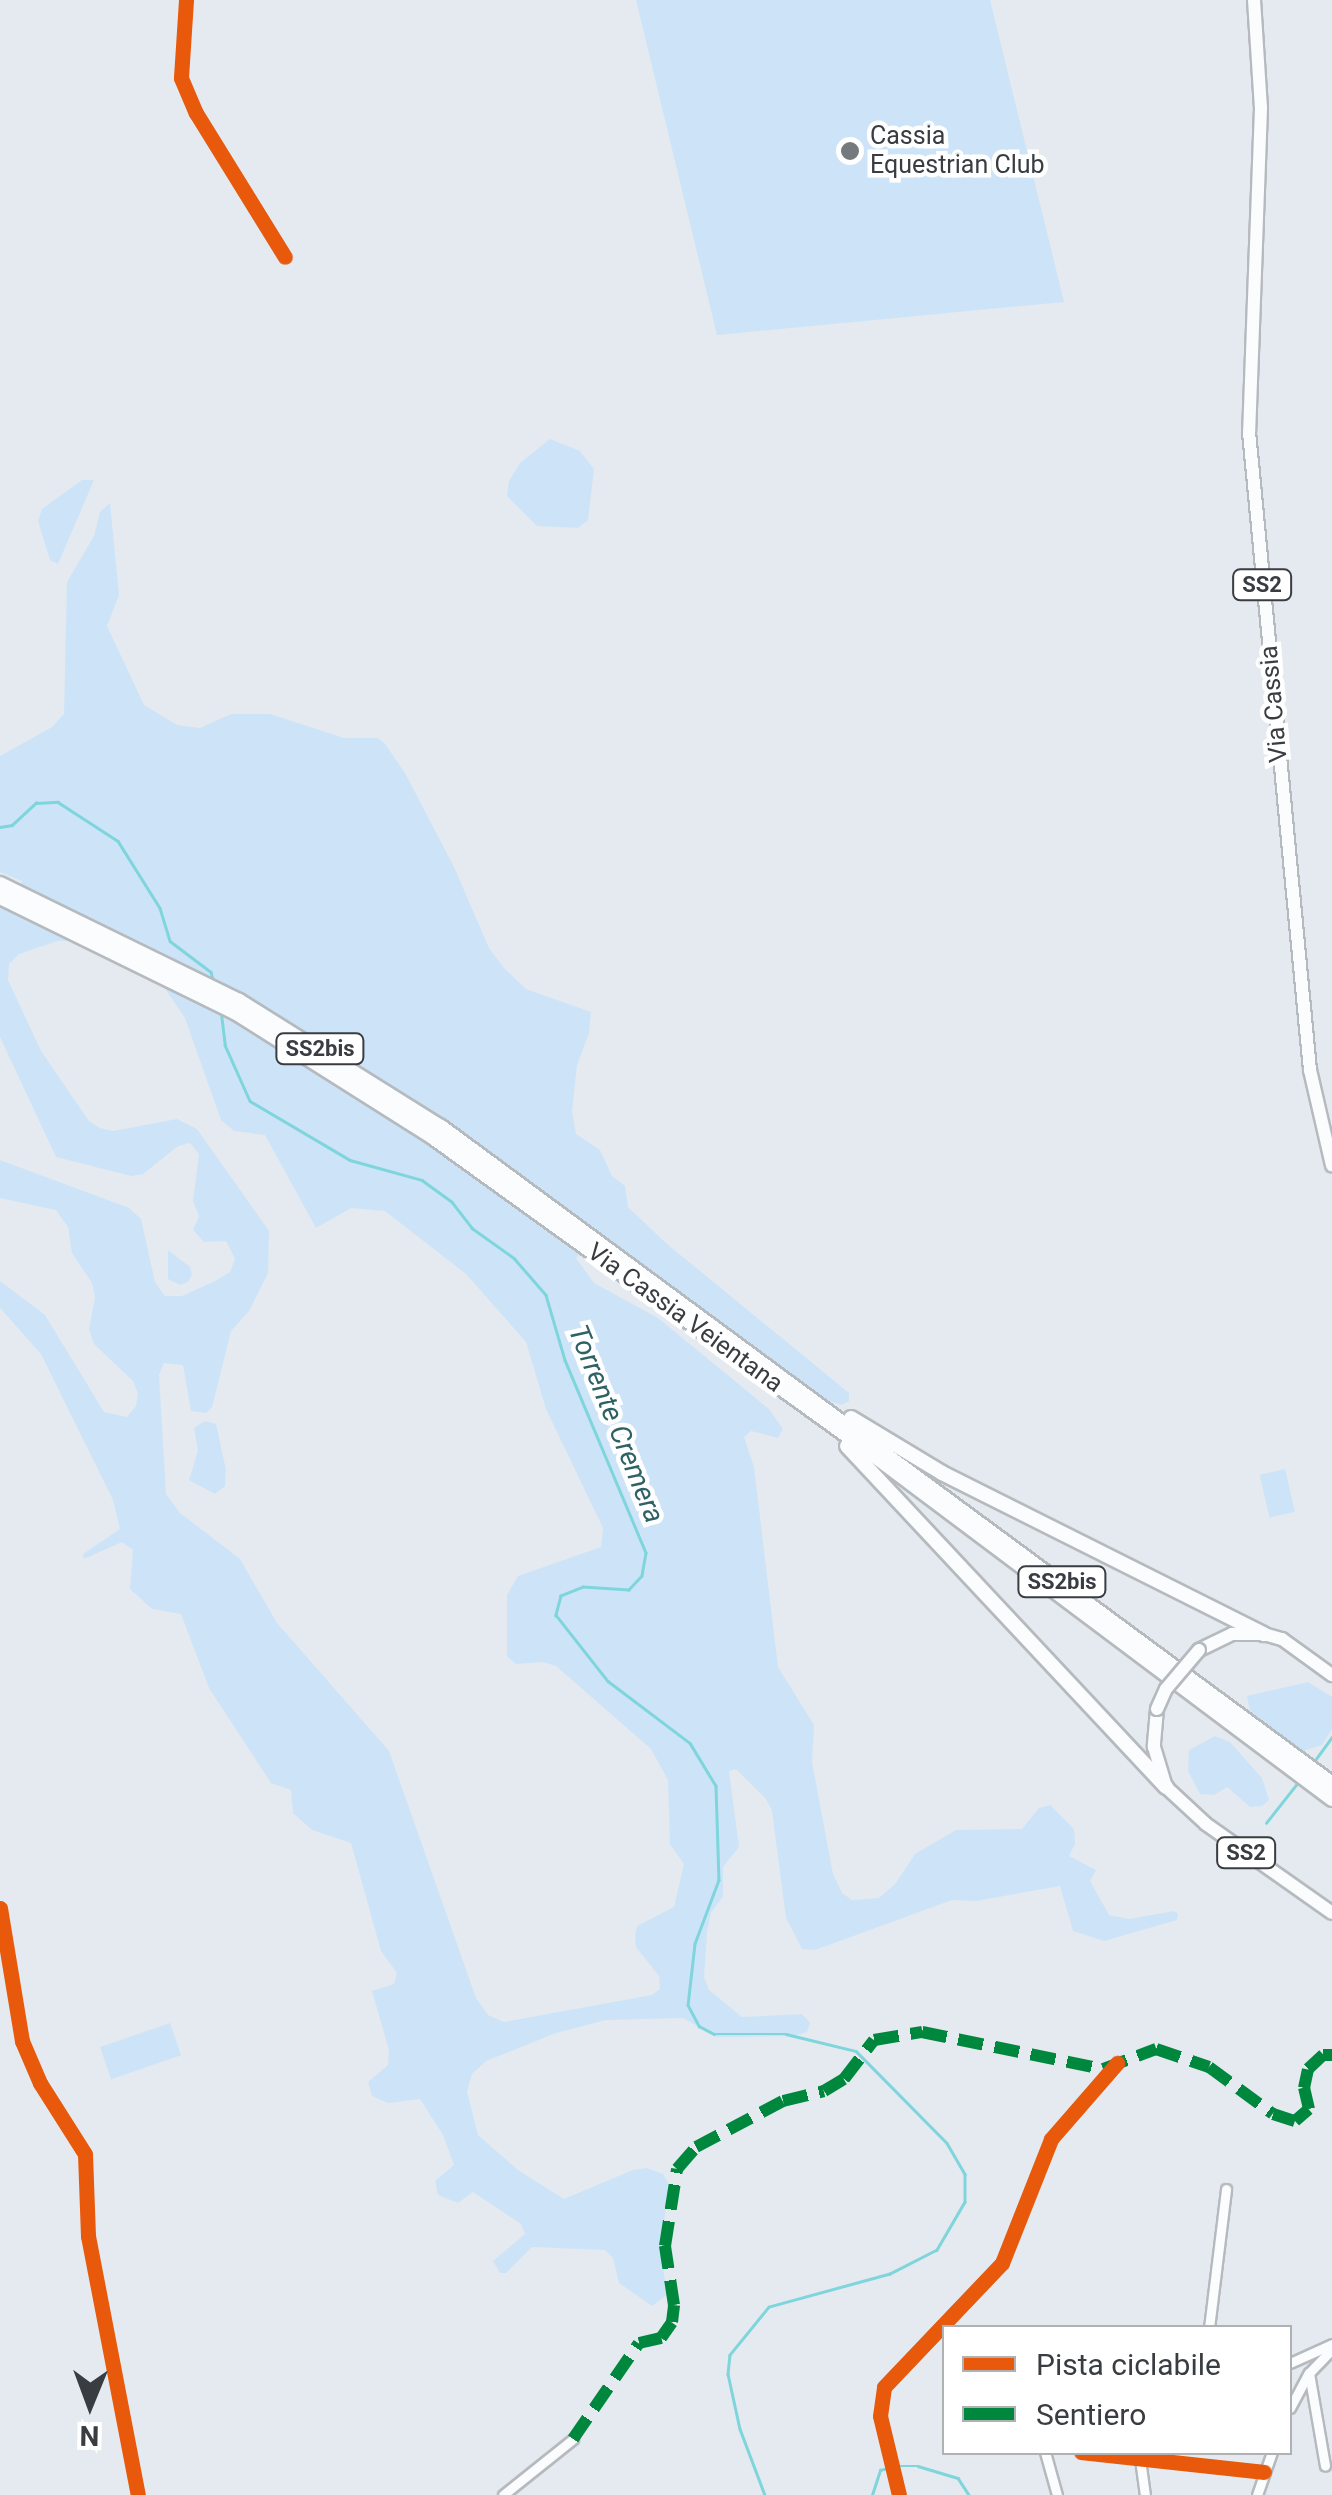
<!DOCTYPE html>
<style>
body{margin:0}
#map{position:relative;width:1332px;height:2495px;overflow:hidden;background:#e4eaef;font-family:Roboto,sans-serif}
div>[style]{position:absolute}
[style*='--x']{left:calc(var(--x)*1px);top:calc(var(--y)*1px);width:calc(var(--w)*1px);rotate:calc(var(--a)*1deg)}
.green>*{inset:0;background:#cde4f8;transform-origin:0 0}
.stream>*{height:2.5px;margin:-1.25px;padding:0 1.25px;transform-origin:1.25px;border-radius:1.25px;background:#7ed5db}
.roads{filter:drop-shadow(2px 0 #b5babe) drop-shadow(-2px 0 #b5babe) drop-shadow(0 2px #b5babe) drop-shadow(0 -2px #b5babe)}
.minor>*{height:9px;margin:-4.5px;padding:0 4.5px;transform-origin:4.5px;border-radius:4.5px;background:#fbfcfd}
.primary>*{height:12px;margin:-6px;padding:0 6px;transform-origin:6px;border-radius:6px;background:#fbfcfd}
.trunk>*{height:14px;margin:-7px;padding:0 7px;transform-origin:7px;border-radius:7px;background:#fbfcfd}
.bridges{filter:drop-shadow(2px 0 #b5babe) drop-shadow(-2px 0 #b5babe) drop-shadow(0 2px #b5babe) drop-shadow(0 -2px #b5babe)}
.primary-bridge>*{height:12px;margin:-6px;padding:0 6px;transform-origin:6px;border-radius:6px;background:#fbfcfd}
.quiet>*{height:12px;margin-top:-6px;transform-origin:0;background:repeating-linear-gradient(90deg,#00873e 0 25px,transparent 0 37px)}
.cycleway>*{height:15px;margin:-7.5px;padding:0 7.5px;transform-origin:7.5px;border-radius:7.5px;background:#e8590c}
.dots>*{width:28px;height:28px;translate:-50% -50%;box-sizing:border-box;border:5px solid #fff;border-radius:50%}
span{translate:-50% -50%;white-space:nowrap;text-align:center;line-height:1.15;-webkit-text-stroke:9px #fff;paint-order:stroke}
.shield-label span{padding:2px 8px;background:#fff;border:2px solid;border-radius:8px;-webkit-text-stroke-width:0}
.shield-label{font-size:22px;color:#393d41;font-weight:700}
.poi-label{font-size:25px;color:#393d41}
.left{translate:0 -50%;text-align:left}
.street-label{font-size:25px;color:#393d41}
.water-label{font-size:28px;color:#2e6164;font-style:italic}
.legend{position:absolute;left:942px;top:2325px;width:350px;height:130px;box-sizing:border-box;background:#fff;border:2px solid #b0b1b3;margin:0;padding:12px 18px;list-style:none;font-size:30px;color:#393d41}
.legend li{display:flex;align-items:center;gap:20px;height:50px}
.legend b{width:50px;border:2px solid #b0b1b3}
.north{position:absolute;left:40px;top:2355px;width:100px;height:100px;-webkit-text-stroke:8px #fff;paint-order:stroke;rotate:181deg;font-size:28px;font-weight:700;line-height:40px;text-align:center;color:#393d41}
.north::after{content:'';display:block;margin:auto;width:35px;height:45px;background:#393d41;clip-path:polygon(50% 0,100% 100%,50% 72%,0 100%)}
</style>
<div id="map">
<div class="green">
<i style="clip-path:polygon(636px 0,990px 0,1064px 302px,717px 335px)"></i>
<i style="clip-path:polygon(550px 439px,580px 451px,594px 469px,588px 520px,578px 528px,537px 526px,507px 496px,509px 481px,520px 463px)"></i>
<i style="clip-path:polygon(82px 480px,94px 480px,58px 564px,50px 560px,38px 521px,42px 509px)"></i>
<i style="clip-path:polygon(evenodd,110px 503px,119px 595px,107px 626px,144px 705px,177px 725px,200px 728px,231px 714px,270px 714px,344px 738px,378px 738px,385px 744px,405px 773px,454px 867px,489px 948px,504px 968px,526px 989px,591px 1012px,589px 1033px,577px 1065px,572px 1111px,576px 1134px,600px 1150px,612px 1176px,625px 1186px,628px 1207px,667px 1244px,849px 1393px,849px 1401px,842px 1405px,825px 1400px,604px 1236px,594px 1237px,576px 1258px,594px 1283px,658px 1318px,769px 1409px,783px 1429px,778px 1438px,751px 1431px,744px 1437px,754px 1467px,778px 1667px,814px 1725px,812px 1762px,833px 1874px,842px 1893px,852px 1900px,879px 1898px,895px 1884px,915px 1854px,956px 1830px,1022px 1829px,1039px 1808px,1050px 1805px,1074px 1829px,1075px 1844px,1069px 1856px,1096px 1870px,1090px 1881px,1109px 1915px,1129px 1919px,1174px 1911px,1178px 1914px,1177px 1920px,1104px 1941px,1073px 1931px,1060px 1886px,976px 1901px,952px 1900px,815px 1950px,802px 1949px,786px 1918px,772px 1811px,766px 1799px,736px 1769px,729px 1771px,739px 1847px,723px 1867px,723px 1896px,711px 1913px,707px 1932px,704px 1977px,709px 1990px,742px 2017px,802px 2014px,810px 2023px,807px 2032px,794px 2036px,717px 2037px,683px 2018px,606px 2020px,556px 2033px,486px 2061px,472px 2074px,467px 2091px,478px 2135px,518px 2170px,564px 2199px,633px 2170px,647px 2168px,663px 2174px,668px 2183px,661px 2254px,667px 2295px,652px 2306px,619px 2283px,613px 2258px,605px 2250px,532px 2247px,506px 2273px,500px 2273px,493px 2261px,525px 2234px,521px 2224px,473px 2192px,458px 2203px,438px 2195px,435px 2181px,454px 2165px,443px 2135px,420px 2099px,388px 2103px,372px 2096px,368px 2082px,388px 2065px,389px 2050px,372px 1991px,394px 1984px,397px 1973px,381px 1951px,351px 1843px,312px 1830px,293px 1813px,291px 1790px,271px 1783px,209px 1688px,181px 1614px,152px 1609px,130px 1589px,133px 1550px,122px 1542px,84px 1559px,83px 1554px,120px 1529px,113px 1500px,41px 1354px,0 1308px,0 1281px,45px 1315px,104px 1412px,127px 1417px,136px 1406px,138px 1394px,133px 1381px,94px 1344px,89px 1329px,95px 1297px,92px 1283px,72px 1253px,68px 1227px,56px 1210px,0 1198px,0 1160px,129px 1208px,141px 1219px,155px 1282px,165px 1296px,182px 1296px,215px 1281px,230px 1272px,235px 1259px,226px 1241px,204px 1242px,193px 1230px,199px 1216px,193px 1201px,199px 1154px,190px 1143px,178px 1146px,143px 1174px,131px 1176px,56px 1157px,0 1037px,0 905px,11px 909px,22px 881px,0 872px,0 756px,52px 727px,64px 714px,67px 582px,94px 536px,100px 512px,110px 503px,84px 940px,157px 977px,185px 1018px,221px 1120px,234px 1131px,265px 1135px,316px 1228px,351px 1208px,385px 1211px,466px 1274px,526px 1342px,546px 1409px,603px 1528px,601px 1547px,518px 1576px,507px 1595px,507px 1656px,516px 1664px,543px 1662px,556px 1666px,651px 1749px,668px 1780px,670px 1844px,684px 1864px,674px 1907px,637px 1926px,635px 1935px,636px 1947px,659px 1976px,660px 1989px,652px 1995px,504px 2022px,488px 2015px,476px 1998px,389px 1751px,277px 1623px,240px 1559px,180px 1513px,166px 1494px,159px 1375px,164px 1363px,183px 1365px,191px 1411px,206px 1413px,212px 1407px,231px 1331px,249px 1311px,268px 1273px,269px 1231px,197px 1129px,177px 1119px,113px 1131px,100px 1128px,89px 1121px,41px 1051px,8px 980px,9px 964px,19px 954px,57px 941px,84px 940px)"></i>
<i style="clip-path:polygon(168px 1250px,190px 1267px,192px 1274px,188px 1282px,180px 1285px,168px 1279px)"></i>
<i style="clip-path:polygon(205px 1421px,216px 1424px,226px 1470px,225px 1486px,215px 1494px,189px 1480px,198px 1451px,194px 1428px)"></i>
<i style="left:1285px;top:1469px;width:44px;height:26px;rotate:77deg"></i>
<i style="clip-path:polygon(1308px 1682px,1332px 1697px,1332px 1729px,1322px 1745px,1300px 1752px,1250px 1711px,1247px 1696px)"></i>
<i style="clip-path:polygon(1215px 1736px,1230px 1742px,1262px 1778px,1269px 1800px,1262px 1806px,1250px 1807px,1227px 1787px,1214px 1795px,1200px 1794px,1188px 1771px,1189px 1750px)"></i>
<i style="left:170px;top:2023px;width:34px;height:74px;rotate:71deg"></i>
</div>
<div class="stream">
<i style="--x:0;--y:827;--w:12;--a:-9"></i>
<i style="--x:12;--y:825;--w:33;--a:-43"></i>
<i style="--x:36;--y:803;--w:22;--a:-3"></i>
<i style="--x:58;--y:802;--w:72;--a:33"></i>
<i style="--x:118;--y:841;--w:79;--a:57.9"></i>
<i style="--x:160;--y:908;--w:34;--a:73"></i>
<i style="--x:170;--y:941;--w:51;--a:37.1"></i>
<i style="--x:211;--y:972;--w:11;--a:75"></i>
<i style="--x:221;--y:1010;--w:35;--a:83"></i>
<i style="--x:225;--y:1045;--w:61;--a:65.9"></i>
<i style="--x:250;--y:1101;--w:116;--a:30.5"></i>
<i style="--x:350;--y:1160;--w:75;--a:15.5"></i>
<i style="--x:422;--y:1180;--w:37;--a:36"></i>
<i style="--x:452;--y:1202;--w:33;--a:52"></i>
<i style="--x:472;--y:1228;--w:52;--a:35.5"></i>
<i style="--x:514;--y:1258;--w:49;--a:49.1"></i>
<i style="--x:546;--y:1295;--w:68;--a:73.7"></i>
<i style="--x:565;--y:1360;--w:209;--a:67.2"></i>
<i style="--x:646;--y:1553;--w:23;--a:100"></i>
<i style="--x:642;--y:1576;--w:19;--a:133"></i>
<i style="--x:629;--y:1590;--w:46;--a:-176.3"></i>
<i style="--x:583;--y:1587;--w:24;--a:158"></i>
<i style="--x:561;--y:1596;--w:20;--a:105"></i>
<i style="--x:556;--y:1615;--w:84;--a:51.8"></i>
<i style="--x:608;--y:1681;--w:103;--a:37.1"></i>
<i style="--x:690;--y:1743;--w:50;--a:58.8"></i>
<i style="--x:716;--y:1786;--w:94;--a:88.2"></i>
<i style="--x:719;--y:1880;--w:68;--a:110.6"></i>
<i style="--x:695;--y:1944;--w:61;--a:96.5"></i>
<i style="--x:688;--y:2005;--w:24;--a:62"></i>
<i style="--x:699;--y:2026;--w:17;--a:28"></i>
<i style="--x:714;--y:2034;--w:72;--a:0"></i>
<i style="--x:786;--y:2034;--w:72;--a:13.7"></i>
<i style="--x:856;--y:2051;--w:129;--a:45.3"></i>
<i style="--x:947;--y:2143;--w:36;--a:60"></i>
<i style="--x:965;--y:2174;--w:28;--a:90"></i>
<i style="--x:965;--y:2202;--w:56;--a:120.3"></i>
<i style="--x:937;--y:2250;--w:53;--a:152.9"></i>
<i style="--x:890;--y:2274;--w:125;--a:164.7"></i>
<i style="--x:769;--y:2307;--w:62;--a:129.1"></i>
<i style="--x:730;--y:2355;--w:19;--a:96"></i>
<i style="--x:728;--y:2374;--w:56;--a:77.7"></i>
<i style="--x:740;--y:2429;--w:71;--a:69.3"></i>
<i style="--x:1313;--y:1763;--w:32;--a:-54"></i>
<i style="--x:1266;--y:1823;--w:53;--a:-51.8"></i>
<i style="--x:897;--y:2466;--w:21;--a:0"></i>
<i style="--x:918;--y:2466;--w:42;--a:16.7"></i>
<i style="--x:958;--y:2478;--w:20;--a:57"></i>
<i style="--x:872;--y:2495;--w:26;--a:-72"></i>
<i style="--x:880;--y:2470;--w:9;--a:-13"></i>
</div>
<div class="roads">
<div class="minor">
<i style="--x:186;--y:0;--w:78;--a:93.7"></i>
<i style="--x:181;--y:78;--w:38;--a:67"></i>
<i style="--x:196;--y:113;--w:169;--a:58.3"></i>
<i style="--x:0;--y:1908;--w:135;--a:80.6"></i>
<i style="--x:22;--y:2041;--w:46;--a:66.8"></i>
<i style="--x:40;--y:2083;--w:84;--a:57.6"></i>
<i style="--x:85;--y:2154;--w:82;--a:87.9"></i>
<i style="--x:88;--y:2236;--w:264;--a:79.1"></i>
<i style="--x:1209;--y:2328;--w:140;--a:-83"></i>
<i style="--x:1290;--y:2363;--w:46;--a:-24.3"></i>
<i style="--x:1309;--y:2373;--w:94;--a:80.2"></i>
<i style="--x:1290;--y:2408;--w:40;--a:-62"></i>
<i style="--x:1309;--y:2373;--w:33;--a:-46"></i>
<i style="--x:1045;--y:2452;--w:45;--a:74.4"></i>
<i style="--x:1081;--y:2452;--w:184;--a:6.2"></i>
<i style="--x:1139;--y:2452;--w:43;--a:82.1"></i>
<i style="--x:503;--y:2495;--w:90;--a:-38.7"></i>
<i style="--x:899;--y:2495;--w:81;--a:-103.5"></i>
<i style="--x:880;--y:2416;--w:29;--a:-82"></i>
<i style="--x:884;--y:2387;--w:171;--a:-46.4"></i>
<i style="--x:1002;--y:2263;--w:133;--a:-68.4"></i>
<i style="--x:1051;--y:2139;--w:101;--a:-49"></i>
<i style="--x:1257;--y:2495;--w:46;--a:-70.8"></i>
</div>
<div class="primary">
<i style="--x:1254;--y:0;--w:108;--a:86.3"></i>
<i style="--x:1261;--y:108;--w:324;--a:92.1"></i>
<i style="--x:1249;--y:432;--w:641;--a:84.54"></i>
<i style="--x:1310;--y:1070;--w:98;--a:77"></i>
<i style="--x:1199;--y:1650;--w:37;--a:-26"></i>
<i style="--x:1232;--y:1634;--w:32;--a:0"></i>
<i style="--x:1264;--y:1634;--w:19;--a:16"></i>
<i style="--x:1282;--y:1639;--w:62;--a:35.8"></i>
<i style="--x:1157;--y:1709;--w:38;--a:95"></i>
<i style="--x:1154;--y:1747;--w:42;--a:73.3"></i>
<i style="--x:1166;--y:1787;--w:54;--a:42.8"></i>
<i style="--x:1206;--y:1824;--w:154;--a:35.2"></i>
</div>
<div class="trunk">
<i style="--x:0;--y:884;--w:266;--a:26.1"></i>
<i style="--x:239;--y:1001;--w:238;--a:32"></i>
<i style="--x:441;--y:1127;--w:1107;--a:36.4"></i>
<i style="--x:0;--y:897;--w:262;--a:26.1"></i>
<i style="--x:235;--y:1012;--w:236;--a:32.3"></i>
<i style="--x:434;--y:1138;--w:510;--a:35.75"></i>
<i style="--x:848;--y:1436;--w:605;--a:36.87"></i>
<i style="--x:851;--y:1418;--w:106;--a:31.1"></i>
<i style="--x:942;--y:1473;--w:360;--a:26.6"></i>
<i style="--x:847;--y:1446;--w:467;--a:46.9"></i>
</div>
</div>
<div class="bridges">
<div class="primary-bridge">
<i style="--x:1157;--y:1709;--w:22;--a:-66"></i>
<i style="--x:1166;--y:1689;--w:51;--a:-49.8"></i>
</div>
</div>
<div class="quiet">
<i style="--x:573;--y:2439;--w:116;--a:-55.5"></i>
<i style="--x:639;--y:2343;--w:23;--a:-13"></i>
<i style="--x:661;--y:2338;--w:19;--a:-55"></i>
<i style="--x:672;--y:2322;--w:17;--a:-83"></i>
<i style="--x:674;--y:2305;--w:60;--a:-98.7"></i>
<i style="--x:665;--y:2246;--w:78;--a:-81.1"></i>
<i style="--x:677;--y:2169;--w:29;--a:-49"></i>
<i style="--x:696;--y:2147;--w:98;--a:-27.9"></i>
<i style="--x:783;--y:2101;--w:42;--a:-13.7"></i>
<i style="--x:824;--y:2091;--w:23;--a:-31"></i>
<i style="--x:844;--y:2079;--w:49;--a:-52.4"></i>
<i style="--x:874;--y:2040;--w:49;--a:-9.5"></i>
<i style="--x:922;--y:2032;--w:185;--a:11.6"></i>
<i style="--x:1103;--y:2069;--w:57;--a:-20.7"></i>
<i style="--x:1156;--y:2049;--w:56;--a:18.8"></i>
<i style="--x:1209;--y:2067;--w:79;--a:36.3"></i>
<i style="--x:1273;--y:2114;--w:23;--a:18"></i>
<i style="--x:1295;--y:2121;--w:18;--a:-41"></i>
<i style="--x:1309;--y:2109;--w:22;--a:-103"></i>
<i style="--x:1304;--y:2088;--w:19;--a:-78"></i>
<i style="--x:1308;--y:2069;--w:21;--a:-43"></i>
<i style="--x:1323;--y:2055;--w:9;--a:0"></i>
</div>
<div class="cycleway">
<i style="--x:186;--y:0;--w:78;--a:93.7"></i>
<i style="--x:181;--y:78;--w:38;--a:67"></i>
<i style="--x:196;--y:113;--w:169;--a:58.3"></i>
<i style="--x:0;--y:1908;--w:135;--a:80.6"></i>
<i style="--x:22;--y:2041;--w:46;--a:66.8"></i>
<i style="--x:40;--y:2083;--w:84;--a:57.6"></i>
<i style="--x:85;--y:2154;--w:82;--a:87.9"></i>
<i style="--x:88;--y:2236;--w:264;--a:79.1"></i>
<i style="--x:1081;--y:2452;--w:184;--a:6.2"></i>
<i style="--x:899;--y:2495;--w:81;--a:-103.5"></i>
<i style="--x:880;--y:2416;--w:29;--a:-82"></i>
<i style="--x:884;--y:2387;--w:171;--a:-46.4"></i>
<i style="--x:1002;--y:2263;--w:133;--a:-68.4"></i>
<i style="--x:1051;--y:2139;--w:101;--a:-49"></i>
</div>
<div class="dots">
<i style="left:850px;top:151px;background:#757a7e"></i>
</div>
<div class="shield-label">
<span style="left:1262px;top:585px">SS2</span>
<span style="left:320px;top:1049px">SS2bis</span>
<span style="left:1062px;top:1582px">SS2bis</span>
<span style="left:1246px;top:1853px">SS2</span>
</div>
<div class="poi-label">
<span class="left" style="left:870px;top:151px">Cassia<br>Equestrian Club</span>
</div>
<div class="street-label">
<span style="left:1274px;top:704px;rotate:-95deg">Via Cassia</span>
<span style="left:685px;top:1318px;rotate:36deg">Via Cassia Veientana</span>
</div>
<div class="water-label">
<span style="left:616px;top:1424px;rotate:68deg">Torrente Cremera</span>
</div>
<ul class="legend">
<li><b style="height:12px;background:#e8590c"></b>Pista ciclabile</li>
<li><b style="height:12px;background:#00873e"></b>Sentiero</li>
</ul>
<div class="north">N</div>
</div>
